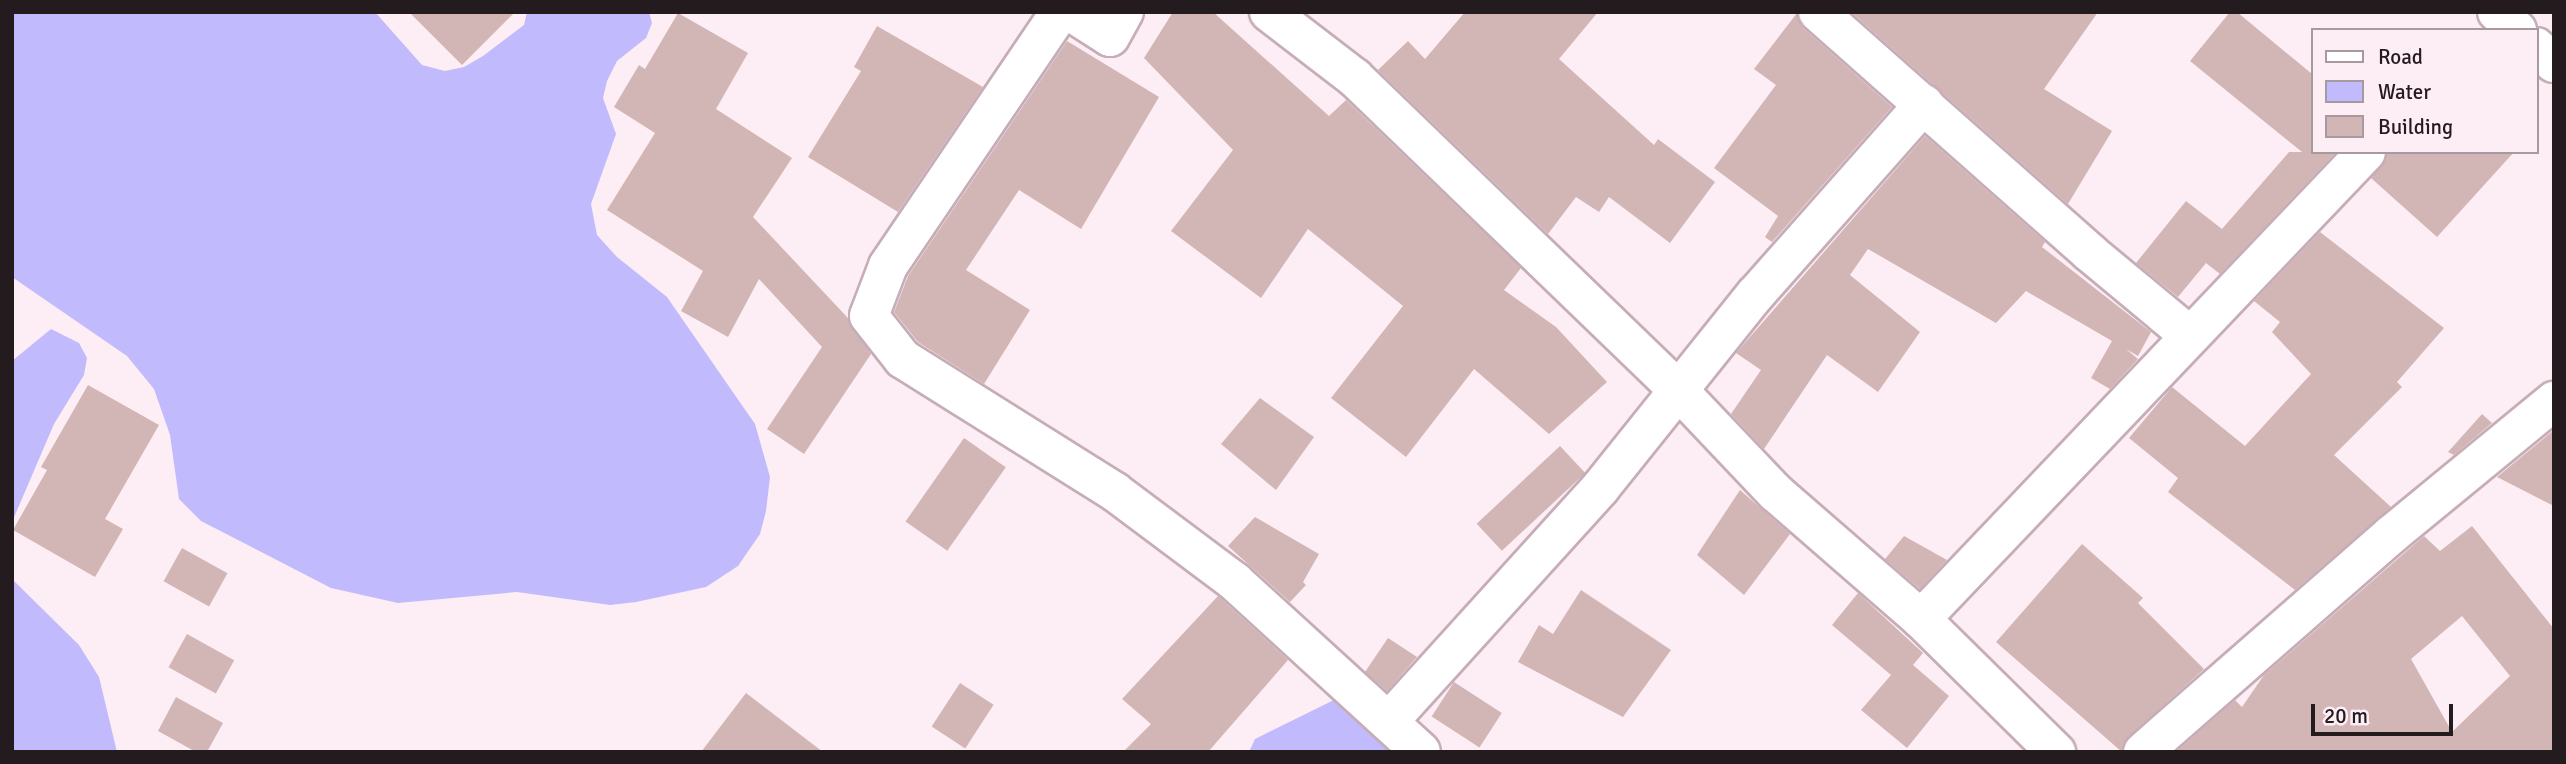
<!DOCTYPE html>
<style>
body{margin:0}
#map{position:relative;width:2566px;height:764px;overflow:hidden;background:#fdedf4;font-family:Signika,sans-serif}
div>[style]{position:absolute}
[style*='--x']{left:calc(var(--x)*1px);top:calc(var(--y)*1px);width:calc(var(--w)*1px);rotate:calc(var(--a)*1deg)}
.water>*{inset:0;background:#c1bbfd}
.building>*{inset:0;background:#d2b6b5;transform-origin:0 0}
.roads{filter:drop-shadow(2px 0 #c6adb8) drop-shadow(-2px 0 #c6adb8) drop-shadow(0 2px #c6adb8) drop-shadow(0 -2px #c6adb8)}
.minor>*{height:38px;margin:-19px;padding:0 19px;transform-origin:19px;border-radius:19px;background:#fff}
span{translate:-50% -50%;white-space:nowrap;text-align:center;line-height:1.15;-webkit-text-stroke:5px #fdedf4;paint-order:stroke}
.frame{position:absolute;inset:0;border:14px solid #241b1f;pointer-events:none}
.legend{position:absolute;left:2311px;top:28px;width:228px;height:126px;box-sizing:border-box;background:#fdedf4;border:2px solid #a6999f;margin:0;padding:9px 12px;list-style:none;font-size:21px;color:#241b1f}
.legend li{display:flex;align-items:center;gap:14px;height:35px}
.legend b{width:35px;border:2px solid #a6999f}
.scale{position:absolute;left:2311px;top:704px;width:142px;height:32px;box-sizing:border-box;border:4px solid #241b1f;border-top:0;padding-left:9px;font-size:21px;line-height:24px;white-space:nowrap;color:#241b1f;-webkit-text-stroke:5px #fdedf4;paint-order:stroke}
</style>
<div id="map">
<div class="water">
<i style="clip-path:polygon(12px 12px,375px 12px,422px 65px,445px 71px,464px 67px,483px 56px,524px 25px,527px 12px,649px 12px,652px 23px,646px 38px,617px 61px,607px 81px,603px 98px,616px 134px,591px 204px,597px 235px,617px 257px,667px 297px,755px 424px,770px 477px,766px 511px,760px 534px,738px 566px,706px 587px,636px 602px,610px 605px,517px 592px,398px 603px,331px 588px,201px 521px,179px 499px,170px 435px,154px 389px,127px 356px,12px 277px)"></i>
<i style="clip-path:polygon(51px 329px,79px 343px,87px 358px,84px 375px,54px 424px,12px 522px,12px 361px)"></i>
<i style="clip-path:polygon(12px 579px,79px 645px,99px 677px,117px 752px,12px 752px)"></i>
<i style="clip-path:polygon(1338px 698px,1391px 752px,1249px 752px,1255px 739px)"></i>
</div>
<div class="building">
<i style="clip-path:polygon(409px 12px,515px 12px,462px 65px)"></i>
<i style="clip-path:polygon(1173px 12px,1213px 12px,1329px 116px,1346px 100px,1521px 268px,1504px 290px,1556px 327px,1607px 382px,1549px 434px,1474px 369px,1406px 457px,1331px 398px,1403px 306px,1308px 229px,1261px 298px,1171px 231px,1233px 150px,1144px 58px)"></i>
<i style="clip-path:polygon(1465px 12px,1598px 12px,1559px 59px,1654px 145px,1658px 139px,1715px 182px,1670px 243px,1609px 197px,1599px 212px,1576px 197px,1548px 234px,1378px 70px,1408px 41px,1425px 59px)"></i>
<i style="clip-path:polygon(1851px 12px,2098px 12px,2044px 89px,2112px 131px,2068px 204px)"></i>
<i style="clip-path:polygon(2230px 12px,2237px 12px,2312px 74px,2312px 152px,2336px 152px,2220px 274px,2206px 263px,2178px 297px,2136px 263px,2186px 201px,2222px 229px,2289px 152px,2302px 152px,2190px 61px)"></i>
<i style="clip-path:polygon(678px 13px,748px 53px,716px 109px,792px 158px,753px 217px,847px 317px,871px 354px,804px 454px,767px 429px,822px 347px,759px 279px,728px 337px,681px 311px,703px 271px,607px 210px,655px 133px,614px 107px,639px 65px,645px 69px)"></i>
<i style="clip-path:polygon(1797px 13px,1803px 28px,1892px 107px,1772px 242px,1765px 237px,1778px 216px,1714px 168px,1776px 85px,1754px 69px)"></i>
<i style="clip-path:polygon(877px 26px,983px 87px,898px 212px,808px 157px,861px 71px,854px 67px)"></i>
<i style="clip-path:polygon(1067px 41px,1159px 97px,1081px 229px,1019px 190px,966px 270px,1030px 310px,984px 384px,918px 342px,894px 312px,908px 276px)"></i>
<i style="clip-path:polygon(1925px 136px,2045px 242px,2042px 247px,2151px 332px,2138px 356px,2126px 349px,2138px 359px,2110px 389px,2091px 378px,2112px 341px,2026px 291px,1996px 323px,1868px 249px,1850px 275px,1920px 332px,1878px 392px,1827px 355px,1764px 449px,1731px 414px,1761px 370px,1736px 353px)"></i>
<i style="clip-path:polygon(2387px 152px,2514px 152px,2437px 237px,2371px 178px)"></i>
<i style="clip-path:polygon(2320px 232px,2444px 328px,2397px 382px,2402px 387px,2334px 455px,2391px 507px,2295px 590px,2168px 492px,2178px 478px,2129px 438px,2172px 387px,2245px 446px,2311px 374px,2272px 332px,2280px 322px,2254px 301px)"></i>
<i style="clip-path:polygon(88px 385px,159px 425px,105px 519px,123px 529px,95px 577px,13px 530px,47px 470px,41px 467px)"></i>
<i style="clip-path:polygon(1260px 398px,1314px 437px,1276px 490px,1221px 444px)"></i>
<i style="clip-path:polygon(2482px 414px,2492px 423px,2454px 455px,2448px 452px)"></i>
<i style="clip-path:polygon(2554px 430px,2554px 506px,2497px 477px)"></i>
<i style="left:964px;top:438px;width:51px;height:102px;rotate:35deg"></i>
<i style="left:1560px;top:446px;width:37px;height:114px;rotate:47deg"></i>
<i style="clip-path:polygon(1740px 490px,1790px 534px,1744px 595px,1697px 555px)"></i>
<i style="clip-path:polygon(1255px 517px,1319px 554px,1303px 582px,1306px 585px,1290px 602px,1228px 546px)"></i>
<i style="clip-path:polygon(evenodd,2472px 526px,2554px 629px,2554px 752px,2176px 752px,2235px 700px,2242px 707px,2264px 675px,2424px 536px,2440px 551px,2472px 526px,2462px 616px,2510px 676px,2452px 732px,2411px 659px,2462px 616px)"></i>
<i style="clip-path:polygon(1904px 536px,1947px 560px,1920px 589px,1885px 559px)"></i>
<i style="clip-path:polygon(2082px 544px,2143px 598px,2138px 603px,2204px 669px,2129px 736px,2122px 752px,1996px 642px)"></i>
<i style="left:182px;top:548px;width:52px;height:38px;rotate:29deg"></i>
<i style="clip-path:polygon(1581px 590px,1671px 650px,1623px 717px,1518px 662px,1539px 625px,1553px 634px)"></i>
<i style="clip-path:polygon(1858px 593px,1923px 653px,1913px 665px,1949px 696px,1907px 748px,1861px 710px,1891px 675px,1832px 625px)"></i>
<i style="clip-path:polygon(1218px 596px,1288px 660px,1208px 752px,1123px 752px,1151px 724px,1122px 699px)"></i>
<i style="left:187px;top:634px;width:54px;height:38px;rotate:29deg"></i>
<i style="clip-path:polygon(1388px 638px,1417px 657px,1387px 691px,1365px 672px)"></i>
<i style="left:1454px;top:682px;width:57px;height:41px;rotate:33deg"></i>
<i style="left:960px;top:683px;width:40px;height:52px;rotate:33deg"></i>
<i style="clip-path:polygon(746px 693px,823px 752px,701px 752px)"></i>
<i style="clip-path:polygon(176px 697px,223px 723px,207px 752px,196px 752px,158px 731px)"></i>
</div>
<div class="roads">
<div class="minor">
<i style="--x:1060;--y:12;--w:307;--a:124.1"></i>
<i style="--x:888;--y:266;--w:53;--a:110.8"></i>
<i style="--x:869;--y:316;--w:55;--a:51.7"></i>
<i style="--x:903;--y:359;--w:250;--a:32.1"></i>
<i style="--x:1115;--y:492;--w:149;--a:36.8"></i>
<i style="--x:1234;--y:581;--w:253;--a:42.4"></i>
<i style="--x:1071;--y:12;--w:46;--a:32.7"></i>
<i style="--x:1110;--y:37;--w:29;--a:-61"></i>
<i style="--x:1269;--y:12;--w:108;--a:37.5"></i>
<i style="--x:1355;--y:78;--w:452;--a:44"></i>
<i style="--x:1680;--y:392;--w:139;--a:46.5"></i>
<i style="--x:1776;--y:493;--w:192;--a:41"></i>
<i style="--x:1921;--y:619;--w:190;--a:44.6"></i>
<i style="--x:1818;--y:12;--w:362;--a:41.5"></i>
<i style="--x:2089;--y:252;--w:130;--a:39.7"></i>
<i style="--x:2497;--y:12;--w:27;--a:42"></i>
<i style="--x:2536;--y:47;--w:24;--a:42"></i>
<i style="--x:1921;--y:619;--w:645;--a:-46.38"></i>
<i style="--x:1390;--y:720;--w:314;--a:-47.8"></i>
<i style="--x:1601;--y:487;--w:246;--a:-51.3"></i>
<i style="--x:1755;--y:295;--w:255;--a:-48.5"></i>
<i style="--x:2143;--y:752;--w:331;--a:-41.2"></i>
<i style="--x:2392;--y:534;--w:210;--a:-39.4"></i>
</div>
</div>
<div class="frame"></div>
<ul class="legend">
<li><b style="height:9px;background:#fff"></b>Road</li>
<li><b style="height:19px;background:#c1bbfd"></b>Water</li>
<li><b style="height:19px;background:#d2b6b5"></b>Building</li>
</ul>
<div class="scale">20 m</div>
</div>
